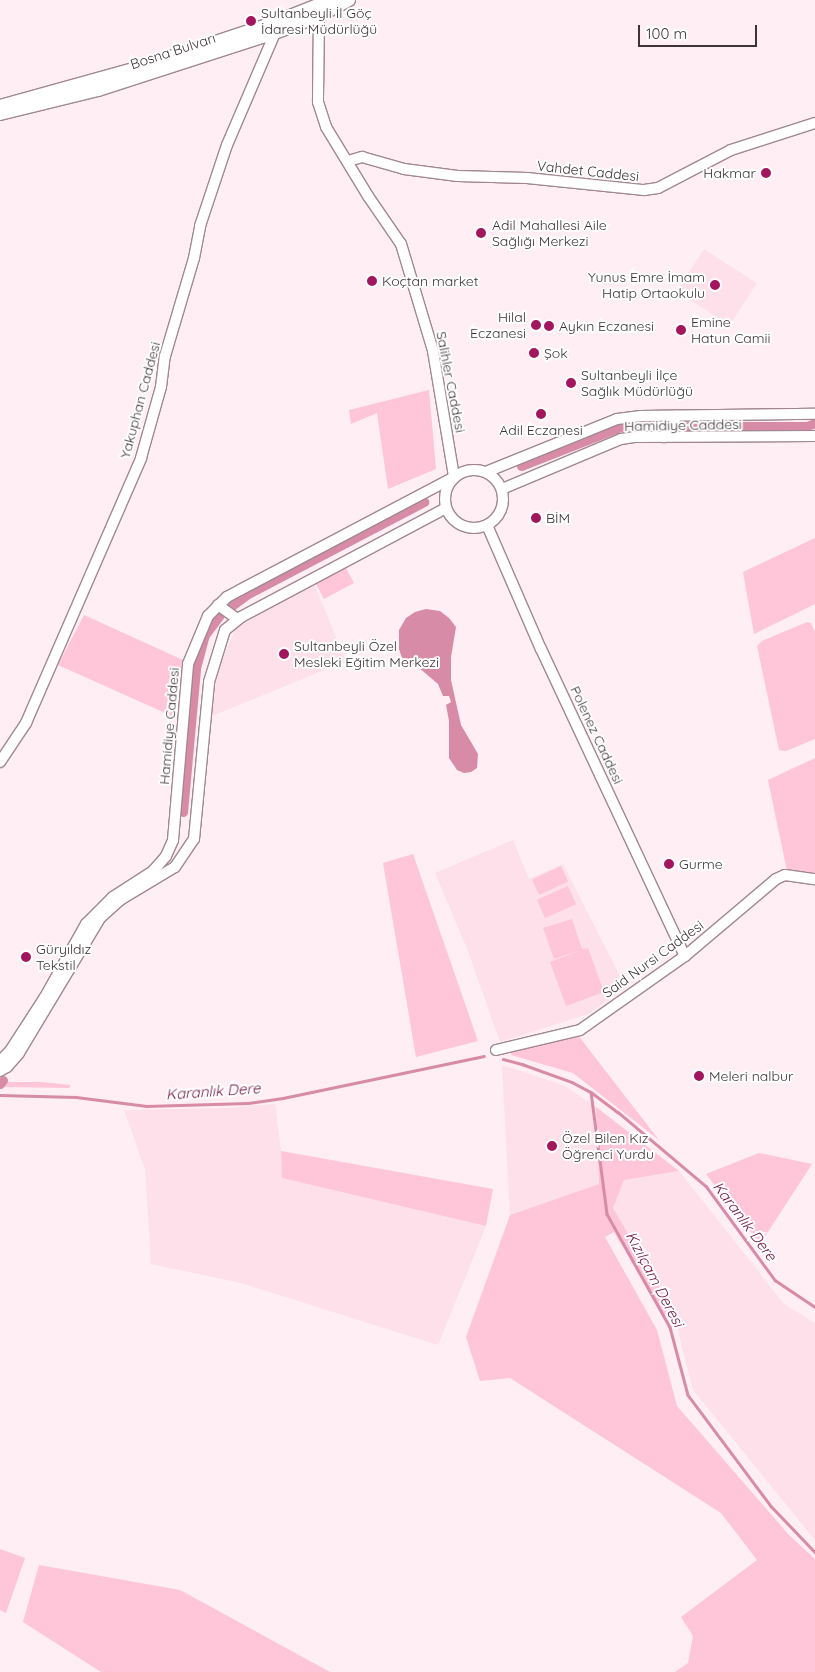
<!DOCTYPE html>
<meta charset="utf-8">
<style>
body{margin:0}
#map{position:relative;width:815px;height:1672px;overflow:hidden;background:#ffeef3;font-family:Quicksand,sans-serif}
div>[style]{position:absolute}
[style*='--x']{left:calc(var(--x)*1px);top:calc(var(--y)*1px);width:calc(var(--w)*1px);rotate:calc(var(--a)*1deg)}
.built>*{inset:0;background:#fde0e9;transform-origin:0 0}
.green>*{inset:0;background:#ffc5d8;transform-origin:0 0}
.water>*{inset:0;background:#d88ba7}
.stream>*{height:2.5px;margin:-1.25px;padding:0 1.25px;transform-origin:1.25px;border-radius:1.25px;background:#d88ba7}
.canal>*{height:9px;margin:-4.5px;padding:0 4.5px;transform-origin:4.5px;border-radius:4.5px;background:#d88ba7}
.roads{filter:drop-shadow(1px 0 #a18890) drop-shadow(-1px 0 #a18890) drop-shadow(0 1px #a18890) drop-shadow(0 -1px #a18890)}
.minor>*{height:10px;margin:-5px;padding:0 5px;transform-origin:5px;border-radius:5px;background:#fff}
.minor>.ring{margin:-5px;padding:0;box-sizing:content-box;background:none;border:10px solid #fff;border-radius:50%}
.major>*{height:12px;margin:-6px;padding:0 6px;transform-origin:6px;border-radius:6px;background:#fff}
.dots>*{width:14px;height:14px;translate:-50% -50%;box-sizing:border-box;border:2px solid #fff;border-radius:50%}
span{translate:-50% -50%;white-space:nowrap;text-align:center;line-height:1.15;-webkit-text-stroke:4px #fff;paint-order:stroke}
.poi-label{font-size:14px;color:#3e3437}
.left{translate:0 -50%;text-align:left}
.right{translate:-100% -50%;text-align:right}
.street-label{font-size:14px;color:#3e3437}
.water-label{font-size:15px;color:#701641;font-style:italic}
.scale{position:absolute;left:638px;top:25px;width:119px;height:22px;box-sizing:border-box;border:2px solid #3e3437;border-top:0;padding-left:6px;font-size:15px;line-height:18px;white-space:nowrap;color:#3e3437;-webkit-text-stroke:4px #fff;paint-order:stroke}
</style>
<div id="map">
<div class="built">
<i style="left:704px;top:249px;width:63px;height:50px;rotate:33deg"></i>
<i style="clip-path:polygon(314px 584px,346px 661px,212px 716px,217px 672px,236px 628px)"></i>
<i style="clip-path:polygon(513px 840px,529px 879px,563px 864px,626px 988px,588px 1014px,500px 1042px,468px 951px,435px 873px)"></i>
<i style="clip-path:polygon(502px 1065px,565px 1086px,596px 1107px,599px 1184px,510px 1215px)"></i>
<i style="clip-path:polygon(275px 1104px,281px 1151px,282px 1178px,486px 1226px,438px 1345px,241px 1283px,151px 1264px,145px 1169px,124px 1110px,225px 1108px)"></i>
<i style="clip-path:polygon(679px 1171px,784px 1304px,815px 1323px,815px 1540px,693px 1390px,672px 1308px,613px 1208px,624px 1180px)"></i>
</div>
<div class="green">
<i style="clip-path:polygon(429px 390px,436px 469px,388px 489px,377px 413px,351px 424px,349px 410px)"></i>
<i style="clip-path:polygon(815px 538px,815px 604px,754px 634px,743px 572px)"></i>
<i style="left:346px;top:568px;width:17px;height:34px;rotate:62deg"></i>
<i style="clip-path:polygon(84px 615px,183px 660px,172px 716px,58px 665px)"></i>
<i style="clip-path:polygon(807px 622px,811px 623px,815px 632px,815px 739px,786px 751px,779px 750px,757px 646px,762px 641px)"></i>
<i style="clip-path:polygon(815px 758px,815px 873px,787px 871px,768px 780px)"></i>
<i style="clip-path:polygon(413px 854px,478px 1041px,416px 1057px,383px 863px)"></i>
<i style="left:561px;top:866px;width:17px;height:32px;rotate:65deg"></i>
<i style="left:568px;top:886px;width:20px;height:34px;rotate:66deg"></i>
<i style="clip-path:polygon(572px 919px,582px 949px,588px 948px,604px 992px,566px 1006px,550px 962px,581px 950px,554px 959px,543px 928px)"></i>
<i style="clip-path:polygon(577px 1034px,659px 1140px,573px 1073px,511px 1055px,511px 1049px)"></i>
<i style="clip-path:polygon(0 1082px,41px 1082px,71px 1085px,69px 1088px,0 1087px)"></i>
<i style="clip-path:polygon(596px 1107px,679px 1171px,624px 1180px,613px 1208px,672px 1308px,663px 1316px,614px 1232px,605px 1237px,657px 1330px,677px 1406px,789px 1535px,815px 1559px,815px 1672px,675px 1672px,688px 1663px,693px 1636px,681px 1617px,757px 1560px,721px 1513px,510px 1378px,480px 1381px,466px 1337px,510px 1215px,599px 1184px)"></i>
<i style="clip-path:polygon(281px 1151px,493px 1189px,486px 1226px,282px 1178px)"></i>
<i style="clip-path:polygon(759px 1153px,812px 1164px,760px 1244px,706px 1174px)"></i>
<i style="clip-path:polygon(0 1549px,25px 1558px,6px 1613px,0 1610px)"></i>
<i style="clip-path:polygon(39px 1565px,180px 1590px,330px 1672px,101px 1672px,23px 1622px)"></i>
</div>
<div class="water">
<i style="clip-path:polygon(426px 609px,440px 611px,449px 618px,456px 627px,451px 657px,451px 680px,461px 725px,478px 754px,477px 768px,471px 772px,464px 773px,457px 770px,449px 758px,449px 721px,446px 705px,451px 702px,449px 696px,443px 696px,438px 684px,418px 667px,402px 658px,399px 649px,399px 630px,406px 618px,415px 612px)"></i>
</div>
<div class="stream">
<i style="--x:503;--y:1059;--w:20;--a:15"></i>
<i style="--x:522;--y:1064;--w:53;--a:19.8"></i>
<i style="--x:572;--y:1082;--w:21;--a:28"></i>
<i style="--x:591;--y:1092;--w:34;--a:37"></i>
<i style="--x:618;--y:1112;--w:115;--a:40.1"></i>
<i style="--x:706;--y:1186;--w:117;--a:53.7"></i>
<i style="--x:775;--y:1280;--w:48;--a:34"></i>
<i style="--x:591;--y:1092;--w:123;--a:82.5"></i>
<i style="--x:607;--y:1214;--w:129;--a:60.9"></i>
<i style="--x:670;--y:1327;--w:70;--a:75.2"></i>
<i style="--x:688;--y:1395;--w:139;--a:53.2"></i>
<i style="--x:771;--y:1506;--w:64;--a:46.3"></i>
<i style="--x:0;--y:1095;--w:76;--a:1.5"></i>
<i style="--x:76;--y:1097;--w:71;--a:7.3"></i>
<i style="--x:146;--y:1106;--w:102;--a:-1.7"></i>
<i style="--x:248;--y:1103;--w:35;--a:-8"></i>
<i style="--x:283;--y:1098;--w:205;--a:-11.8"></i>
</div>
<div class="canal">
<i style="--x:688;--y:426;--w:119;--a:0"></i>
<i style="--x:807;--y:426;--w:9;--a:-21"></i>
<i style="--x:521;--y:466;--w:118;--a:-21.4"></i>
<i style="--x:631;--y:423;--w:20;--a:6"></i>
<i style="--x:232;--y:606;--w:20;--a:-37"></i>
<i style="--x:248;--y:594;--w:199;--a:-27.6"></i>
<i style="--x:183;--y:812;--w:145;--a:-84.8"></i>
<i style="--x:196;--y:668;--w:34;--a:-75"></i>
<i style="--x:205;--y:635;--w:25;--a:-53"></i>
<i style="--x:0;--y:1084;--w:5;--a:-53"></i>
</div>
<div class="roads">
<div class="minor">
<i style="--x:319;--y:16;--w:86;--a:90.7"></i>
<i style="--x:318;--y:102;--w:26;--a:72"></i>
<i style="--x:326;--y:127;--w:81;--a:58.7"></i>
<i style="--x:368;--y:196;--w:58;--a:55.5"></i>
<i style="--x:401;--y:244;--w:112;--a:73.3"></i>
<i style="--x:433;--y:351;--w:128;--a:80.5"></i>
<i style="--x:348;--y:161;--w:15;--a:-16"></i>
<i style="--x:362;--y:157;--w:44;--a:15.9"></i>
<i style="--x:404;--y:169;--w:54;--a:7.4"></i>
<i style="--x:458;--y:176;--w:69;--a:1.7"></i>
<i style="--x:527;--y:178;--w:118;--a:5.9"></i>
<i style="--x:644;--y:190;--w:14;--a:-8"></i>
<i style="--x:658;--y:188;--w:82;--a:-27.5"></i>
<i style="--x:731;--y:150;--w:88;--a:-17.8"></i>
<i style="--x:664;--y:437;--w:25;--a:-58"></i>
<i class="ring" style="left:445px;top:470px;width:48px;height:48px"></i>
<i style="--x:486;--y:472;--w:141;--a:-22"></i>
<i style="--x:617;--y:419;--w:24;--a:-7"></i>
<i style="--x:641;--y:416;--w:174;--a:-0.7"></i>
<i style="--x:502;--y:489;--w:129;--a:-22.8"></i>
<i style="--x:621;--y:439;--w:15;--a:-8"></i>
<i style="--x:636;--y:437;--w:179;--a:-0.3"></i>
<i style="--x:487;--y:525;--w:135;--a:66.5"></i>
<i style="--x:541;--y:649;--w:339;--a:64.9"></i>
<i style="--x:218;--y:605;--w:24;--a:36"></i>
<i style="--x:0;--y:762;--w:47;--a:-56.3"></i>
<i style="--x:26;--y:723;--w:289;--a:-66.5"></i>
<i style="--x:141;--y:458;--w:74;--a:-74.3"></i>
<i style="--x:161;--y:387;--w:31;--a:-83"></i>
<i style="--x:165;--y:356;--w:102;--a:-73.5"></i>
<i style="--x:194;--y:258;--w:33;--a:-79"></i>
<i style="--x:200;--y:226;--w:85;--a:-71.6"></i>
<i style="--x:227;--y:145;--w:122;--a:-66.8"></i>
<i style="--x:496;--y:1050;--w:86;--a:-13.4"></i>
<i style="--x:580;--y:1030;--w:128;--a:-35.2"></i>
<i style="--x:685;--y:956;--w:119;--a:-40.2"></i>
<i style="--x:776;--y:879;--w:10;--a:-24"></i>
<i style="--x:785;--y:875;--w:30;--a:8"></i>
<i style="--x:0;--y:1061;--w:14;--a:-45"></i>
<i style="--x:10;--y:1051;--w:64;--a:-57.1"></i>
<i style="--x:45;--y:997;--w:84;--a:-60.7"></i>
<i style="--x:86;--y:924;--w:38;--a:-45"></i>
<i style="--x:113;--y:897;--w:48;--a:-33"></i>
<i style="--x:153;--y:871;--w:20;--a:-49"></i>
<i style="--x:166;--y:856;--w:17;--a:-66"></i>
<i style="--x:173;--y:840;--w:177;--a:-85.1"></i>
<i style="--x:188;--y:664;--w:52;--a:-67.4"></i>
<i style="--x:208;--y:616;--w:27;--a:-45"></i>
<i style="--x:227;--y:597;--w:15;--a:-28"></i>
<i style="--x:240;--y:590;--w:242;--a:-27.8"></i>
<i style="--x:0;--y:1071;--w:8;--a:-30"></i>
<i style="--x:7;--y:1067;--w:18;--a:-49"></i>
<i style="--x:19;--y:1053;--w:157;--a:-59"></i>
<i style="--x:100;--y:918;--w:27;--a:-42"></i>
<i style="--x:120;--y:900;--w:64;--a:-31"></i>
<i style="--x:175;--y:867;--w:34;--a:-56"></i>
<i style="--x:194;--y:839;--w:158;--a:-84.5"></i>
<i style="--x:209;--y:682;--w:54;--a:-72.9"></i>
<i style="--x:225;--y:630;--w:21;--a:-39"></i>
<i style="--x:241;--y:617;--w:232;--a:-28"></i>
</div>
<div class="major">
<i style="--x:0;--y:106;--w:142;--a:-15.5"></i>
<i style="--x:137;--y:68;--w:137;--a:-18.3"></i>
<i style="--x:267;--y:25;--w:68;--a:-21.6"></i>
<i style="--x:0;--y:114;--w:101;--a:-13.8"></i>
<i style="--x:98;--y:90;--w:186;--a:-17.9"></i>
<i style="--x:275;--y:33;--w:47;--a:-21.1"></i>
<i style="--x:319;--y:16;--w:34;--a:-28"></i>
</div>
</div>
<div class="dots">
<i style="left:251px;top:21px;background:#a2165d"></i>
<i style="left:766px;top:173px;background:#a2165d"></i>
<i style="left:481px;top:233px;background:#a2165d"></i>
<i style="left:372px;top:281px;background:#a2165d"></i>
<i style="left:715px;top:285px;background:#a2165d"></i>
<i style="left:536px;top:325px;background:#a2165d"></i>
<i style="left:549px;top:326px;background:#a2165d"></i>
<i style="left:681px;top:330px;background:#a2165d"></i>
<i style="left:534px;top:353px;background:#a2165d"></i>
<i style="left:571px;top:383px;background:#a2165d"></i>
<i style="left:541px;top:414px;background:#a2165d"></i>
<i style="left:536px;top:518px;background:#a2165d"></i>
<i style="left:284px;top:654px;background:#a2165d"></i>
<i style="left:669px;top:864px;background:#a2165d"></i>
<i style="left:26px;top:957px;background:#a2165d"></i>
<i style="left:699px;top:1076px;background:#a2165d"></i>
<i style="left:552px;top:1146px;background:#a2165d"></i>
</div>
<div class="poi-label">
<span class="left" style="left:261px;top:21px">Sultanbeyli İl Göç<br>İdaresi Müdürlüğü</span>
<span class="right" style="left:756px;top:173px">Hakmar</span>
<span class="left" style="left:492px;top:233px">Adil Mahallesi Aile<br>Sağlığı Merkezi</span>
<span class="right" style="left:705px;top:285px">Yunus Emre İmam<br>Hatip Ortaokulu</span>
<span class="left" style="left:382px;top:281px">Koçtan market</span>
<span class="right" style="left:526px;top:325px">Hilal<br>Eczanesi</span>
<span class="left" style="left:691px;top:330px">Emine<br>Hatun Camii</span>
<span class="left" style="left:559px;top:326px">Aykın Eczanesi</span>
<span class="left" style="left:544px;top:353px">Şok</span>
<span class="left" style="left:581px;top:383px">Sultanbeyli İlçe<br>Sağlık Müdürlüğü</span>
<span style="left:541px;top:430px">Adil Eczanesi</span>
<span class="left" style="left:546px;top:518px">BİM</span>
<span class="left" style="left:294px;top:654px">Sultanbeyli Özel<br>Mesleki Eğitim Merkezi</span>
<span class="left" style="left:679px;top:864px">Gurme</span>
<span class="left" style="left:36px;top:957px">Güryıldız<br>Tekstil</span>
<span class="left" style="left:709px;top:1076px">Meleri nalbur</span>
<span class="left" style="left:562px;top:1146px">Özel Bilen Kız<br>Öğrenci Yurdu</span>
</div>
<div class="street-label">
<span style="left:173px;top:51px;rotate:-18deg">Bosna Bulvarı</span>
<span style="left:588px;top:171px;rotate:6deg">Vahdet Caddesi</span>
<span style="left:451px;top:382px;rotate:79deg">Salihler Caddesi</span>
<span style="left:140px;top:400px;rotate:-75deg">Yakuphan Caddesi</span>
<span style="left:683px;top:425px;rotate:-1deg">Hamidiye Caddesi</span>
<span style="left:169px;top:726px;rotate:-85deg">Hamidiye Caddesi</span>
<span style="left:597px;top:735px;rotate:65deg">Polenez Caddesi</span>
<span style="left:653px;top:959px;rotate:-36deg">Said Nursi Caddesi</span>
</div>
<div class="water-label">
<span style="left:213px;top:1091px;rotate:-4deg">Karanlık Dere</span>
<span style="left:745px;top:1221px;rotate:53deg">Karanlık Dere</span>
<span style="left:655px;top:1279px;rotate:62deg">Kızılçam Deresi</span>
</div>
<div class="scale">100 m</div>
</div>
